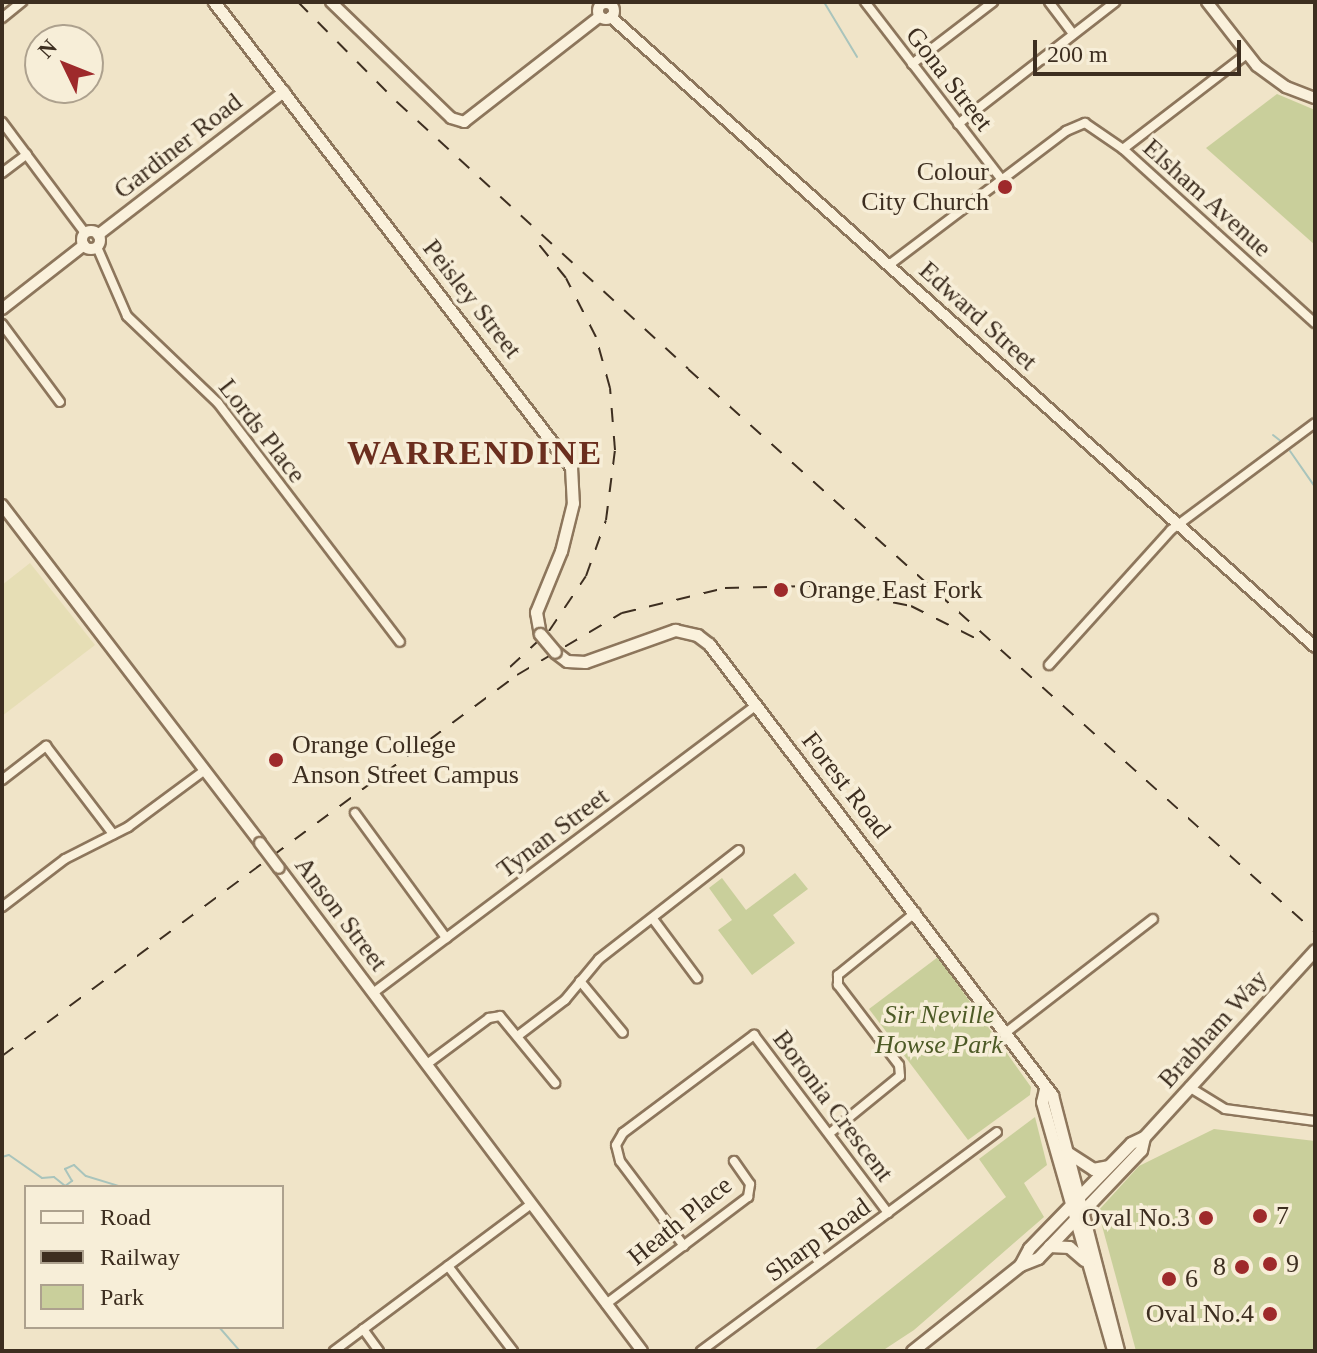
<!DOCTYPE html>
<style>
body{margin:0}
#map{position:relative;width:1317px;height:1353px;overflow:hidden;background:#f0e4c8;font-family:"Times New Roman",serif}
div>[style]{position:absolute}
[style*='--x']{left:calc(var(--x)*1px);top:calc(var(--y)*1px);width:calc(var(--w)*1px);rotate:calc(var(--a)*1deg)}
.farmland>*{inset:0;background:#e6deb5}
.green>*{inset:0;background:#c9cf9b}
.stream>*{height:2px;margin:-1px;padding:0 1px;transform-origin:1px;border-radius:1px;background:#a9c4bc}
.roads{filter:drop-shadow(2px 0 #8d765c) drop-shadow(-2px 0 #8d765c) drop-shadow(0 2px #8d765c) drop-shadow(0 -2px #8d765c)}
.minor>*{height:8px;margin:-4px;padding:0 4px;transform-origin:4px;border-radius:4px;background:#faf1dc}
.tertiary>*{height:10px;margin:-5px;padding:0 5px;transform-origin:5px;border-radius:5px;background:#faf1dc}
.tertiary>.ring{margin:-5px;padding:0;box-sizing:content-box;background:none;border:10px solid #faf1dc;border-radius:50%}
.secondary>*{height:11px;margin:-5.5px;padding:0 5.5px;transform-origin:5.5px;border-radius:5.5px;background:#faf1dc}
.rail>*{height:2px;margin-top:-1px;transform-origin:0;background:repeating-linear-gradient(90deg,#3d2e20 0 14px,transparent 0 28px)}
.bridges{filter:drop-shadow(2px 0 #8d765c) drop-shadow(-2px 0 #8d765c) drop-shadow(0 2px #8d765c) drop-shadow(0 -2px #8d765c)}
.tertiary-bridge>*{height:10px;margin:-5px;padding:0 5px;transform-origin:5px;border-radius:5px;background:#faf1dc}
.secondary-bridge>*{height:11px;margin:-5.5px;padding:0 5.5px;transform-origin:5.5px;border-radius:5.5px;background:#faf1dc}
.dots>*{width:22px;height:22px;translate:-50% -50%;box-sizing:border-box;border:4px solid #f7eed8;border-radius:50%}
span{translate:-50% -50%;white-space:nowrap;text-align:center;line-height:1.15;-webkit-text-stroke:7px #f7eed8;paint-order:stroke}
.street-label{font-size:26px;color:#3d2e20}
.poi-label{font-size:26px;color:#3d2e20}
.right{translate:-100% -50%;text-align:right}
.left{translate:0 -50%;text-align:left}
.park-label{font-size:26px;color:#4d5a26;font-style:italic}
.district-label{font-size:34px;color:#6b2e1e;font-weight:700;letter-spacing:2px}
.frame{position:absolute;inset:0;border:4px solid #3d2e20;pointer-events:none}
.legend{position:absolute;left:24px;top:1185px;width:260px;height:144px;box-sizing:border-box;background:#f7eed8;border:2px solid #ada18e;margin:0;padding:10px 14px;list-style:none;font-size:24px;color:#3d2e20}
.legend li{display:flex;align-items:center;gap:16px;height:40px}
.legend b{width:40px;border:2px solid #ada18e}
.north{position:absolute;left:24px;top:24px;width:80px;height:80px;box-sizing:border-box;background:#f7eed8;border:2px solid #ada18e;border-radius:50%;rotate:313deg;font-size:22px;font-weight:700;line-height:32px;text-align:center;color:#3d2e20}
.north::after{content:'';display:block;margin:auto;width:28px;height:36px;background:#9e2a2b;clip-path:polygon(50% 0,100% 100%,50% 72%,0 100%)}
.scale{position:absolute;left:1033px;top:40px;width:208px;height:36px;box-sizing:border-box;border:4px solid #3d2e20;border-top:0;padding-left:10px;font-size:24px;line-height:28px;white-space:nowrap;color:#3d2e20;-webkit-text-stroke:6px #f7eed8;paint-order:stroke}
</style>
<div id="map">
<div class="farmland">
<i style="clip-path:polygon(30px 563px,95px 645px,2px 716px,2px 585px)"></i>
</div>
<div class="green">
<i style="clip-path:polygon(1277px 94px,1315px 110px,1315px 245px,1206px 148px)"></i>
<i style="clip-path:polygon(795px 873px,808px 889px,773px 915px,795px 943px,752px 975px,718px 930px,732px 920px,709px 888px,722px 878px,746px 910px)"></i>
<i style="clip-path:polygon(938px 957px,1031px 1087px,1030px 1095px,968px 1140px,869px 1009px)"></i>
<i style="clip-path:polygon(1035px 1117px,1047px 1165px,1024px 1183px,1044px 1217px,914px 1330px,882px 1351px,813px 1351px,1006px 1197px,979px 1159px)"></i>
<i style="clip-path:polygon(1214px 1129px,1315px 1141px,1315px 1351px,1136px 1351px,1098px 1211px,1139px 1166px)"></i>
</div>
<div class="stream">
<i style="--x:824;--y:2;--w:64;--a:59"></i>
<i style="--x:1273;--y:435;--w:11;--a:38"></i>
<i style="--x:1290;--y:451;--w:44;--a:55.2"></i>
<i style="--x:2;--y:1157;--w:7;--a:-16"></i>
<i style="--x:9;--y:1155;--w:40;--a:34.9"></i>
<i style="--x:42;--y:1178;--w:12;--a:-5"></i>
<i style="--x:54;--y:1177;--w:14;--a:39"></i>
<i style="--x:65;--y:1186;--w:9;--a:-36"></i>
<i style="--x:72;--y:1181;--w:14;--a:-120"></i>
<i style="--x:65;--y:1169;--w:10;--a:-24"></i>
<i style="--x:74;--y:1165;--w:16;--a:43"></i>
<i style="--x:86;--y:1176;--w:39;--a:17"></i>
<i style="--x:219;--y:1327;--w:32;--a:49"></i>
</div>
<div class="roads">
<div class="minor">
<i style="--x:865;--y:2;--w:226;--a:52.4"></i>
<i style="--x:1049;--y:2;--w:40;--a:53"></i>
<i style="--x:2;--y:18;--w:26;--a:-39"></i>
<i style="--x:912;--y:64;--w:102;--a:-37.4"></i>
<i style="--x:2;--y:122;--w:139;--a:53.2"></i>
<i style="--x:958;--y:124;--w:199;--a:-37.8"></i>
<i style="--x:1123;--y:149;--w:156;--a:-37.5"></i>
<i style="--x:2;--y:173;--w:31;--a:-37"></i>
<i style="--x:97;--y:247;--w:75;--a:66.5"></i>
<i style="--x:127;--y:316;--w:126;--a:43.7"></i>
<i style="--x:218;--y:403;--w:300;--a:52.7"></i>
<i style="--x:889;--y:265;--w:222;--a:-37.1"></i>
<i style="--x:1066;--y:131;--w:21;--a:-23"></i>
<i style="--x:1085;--y:123;--w:46;--a:34.4"></i>
<i style="--x:1123;--y:149;--w:259;--a:42.2"></i>
<i style="--x:2;--y:324;--w:97;--a:53.4"></i>
<i style="--x:1049;--y:665;--w:182;--a:-47.9"></i>
<i style="--x:1171;--y:530;--w:179;--a:-36.6"></i>
<i style="--x:2;--y:780;--w:56;--a:-37.7"></i>
<i style="--x:46;--y:746;--w:111;--a:52.7"></i>
<i style="--x:355;--y:813;--w:155;--a:53.9"></i>
<i style="--x:2;--y:907;--w:79;--a:-37.3"></i>
<i style="--x:65;--y:859;--w:71;--a:-26.9"></i>
<i style="--x:128;--y:827;--w:96;--a:-36.5"></i>
<i style="--x:653;--y:919;--w:74;--a:53.3"></i>
<i style="--x:580;--y:981;--w:67;--a:50.4"></i>
<i style="--x:373;--y:993;--w:480;--a:-36.9"></i>
<i style="--x:1008;--y:1031;--w:183;--a:-37.7"></i>
<i style="--x:519;--y:1035;--w:58;--a:-37.3"></i>
<i style="--x:565;--y:1000;--w:53;--a:-50.3"></i>
<i style="--x:599;--y:959;--w:177;--a:-37.9"></i>
<i style="--x:427;--y:1064;--w:77;--a:-36.6"></i>
<i style="--x:489;--y:1018;--w:11;--a:-10"></i>
<i style="--x:500;--y:1016;--w:87;--a:50.6"></i>
<i style="--x:1189;--y:1087;--w:42;--a:31.4"></i>
<i style="--x:1225;--y:1109;--w:91;--a:7.6"></i>
<i style="--x:830;--y:1133;--w:90;--a:-39.2"></i>
<i style="--x:900;--y:1076;--w:11;--a:-95"></i>
<i style="--x:899;--y:1065;--w:101;--a:-127.3"></i>
<i style="--x:838;--y:985;--w:10;--a:-90"></i>
<i style="--x:838;--y:975;--w:100;--a:-38.9"></i>
<i style="--x:684;--y:1246;--w:106;--a:-127"></i>
<i style="--x:620;--y:1161;--w:16;--a:-104"></i>
<i style="--x:616;--y:1145;--w:14;--a:-60"></i>
<i style="--x:623;--y:1133;--w:164;--a:-36.8"></i>
<i style="--x:754;--y:1035;--w:223;--a:53"></i>
<i style="--x:448;--y:1266;--w:107;--a:52.6"></i>
<i style="--x:606;--y:1304;--w:178;--a:-37"></i>
<i style="--x:748;--y:1197;--w:13;--a:-81"></i>
<i style="--x:750;--y:1184;--w:28;--a:-125"></i>
<i style="--x:363;--y:1329;--w:27;--a:54"></i>
<i style="--x:334;--y:1351;--w:246;--a:-36.7"></i>
<i style="--x:701;--y:1351;--w:368;--a:-36.5"></i>
</div>
<div class="tertiary">
<i style="--x:331;--y:2;--w:167;--a:44"></i>
<i style="--x:451;--y:118;--w:14;--a:17"></i>
<i style="--x:464;--y:122;--w:172;--a:-37.9"></i>
<i style="--x:1207;--y:2;--w:81;--a:52"></i>
<i style="--x:1257;--y:66;--w:36;--a:36"></i>
<i style="--x:1286;--y:87;--w:31;--a:21"></i>
<i class="ring" style="left:598px;top:3px;width:6px;height:6px"></i>
<i style="--x:611;--y:17;--w:945;--a:41.82"></i>
<i class="ring" style="left:82px;top:231px;width:8px;height:8px"></i>
<i style="--x:98;--y:235;--w:235;--a:-37.6"></i>
<i style="--x:2;--y:309;--w:104;--a:-38"></i>
<i style="--x:2;--y:505;--w:425;--a:52.6"></i>
<i style="--x:279;--y:868;--w:604;--a:53.07"></i>
</div>
<div class="secondary">
<i style="--x:214;--y:2;--w:586;--a:52.49"></i>
<i style="--x:571;--y:467;--w:36;--a:87"></i>
<i style="--x:573;--y:503;--w:49;--a:104"></i>
<i style="--x:561;--y:551;--w:66;--a:112.3"></i>
<i style="--x:536;--y:612;--w:22;--a:80"></i>
<i style="--x:555;--y:652;--w:15;--a:37"></i>
<i style="--x:567;--y:661;--w:18;--a:3"></i>
<i style="--x:585;--y:662;--w:96;--a:-19.6"></i>
<i style="--x:675;--y:630;--w:23;--a:13"></i>
<i style="--x:697;--y:635;--w:15;--a:37"></i>
<i style="--x:709;--y:644;--w:567;--a:52.75"></i>
<i style="--x:1052;--y:1095;--w:264;--a:75.5"></i>
<i style="--x:1045;--y:1089;--w:13;--a:103"></i>
<i style="--x:1042;--y:1102;--w:258;--a:74"></i>
<i style="--x:1067;--y:1152;--w:31;--a:33"></i>
<i style="--x:1093;--y:1169;--w:15;--a:-11"></i>
<i style="--x:1049;--y:1246;--w:20;--a:3"></i>
<i style="--x:1069;--y:1247;--w:20;--a:41"></i>
<i style="--x:1020;--y:1265;--w:19;--a:-21"></i>
<i style="--x:1038;--y:1258;--w:149;--a:-46.4"></i>
<i style="--x:1141;--y:1150;--w:13;--a:-77"></i>
<i style="--x:912;--y:1351;--w:138;--a:-38.5"></i>
<i style="--x:1020;--y:1265;--w:19;--a:-62"></i>
<i style="--x:1029;--y:1248;--w:146;--a:-45.8"></i>
<i style="--x:1131;--y:1143;--w:14;--a:-25"></i>
<i style="--x:1144;--y:1137;--w:253;--a:-47.6"></i>
</div>
</div>
<div class="rail">
<i style="--x:298;--y:2;--w:141;--a:45.3"></i>
<i style="--x:397;--y:102;--w:395;--a:42.5"></i>
<i style="--x:688;--y:369;--w:843;--a:41.92"></i>
<i style="--x:510;--y:667;--w:53;--a:-42.7"></i>
<i style="--x:549;--y:631;--w:66;--a:-56.1"></i>
<i style="--x:586;--y:576;--w:59;--a:-70.3"></i>
<i style="--x:606;--y:520;--w:71;--a:-82.7"></i>
<i style="--x:615;--y:450;--w:62;--a:-94.6"></i>
<i style="--x:610;--y:388;--w:53;--a:-105.4"></i>
<i style="--x:596;--y:337;--w:66;--a:-117"></i>
<i style="--x:566;--y:278;--w:48;--a:-129"></i>
<i style="--x:2;--y:1056;--w:641;--a:-36.49"></i>
<i style="--x:517;--y:675;--w:122;--a:-30.6"></i>
<i style="--x:622;--y:613;--w:106;--a:-13.6"></i>
<i style="--x:725;--y:588;--w:86;--a:-1.3"></i>
<i style="--x:811;--y:586;--w:102;--a:11.3"></i>
<i style="--x:911;--y:606;--w:74;--a:26.6"></i>
</div>
<div class="bridges">
<div class="tertiary-bridge">
<i style="--x:260;--y:843;--w:31;--a:53"></i>
</div>
<div class="secondary-bridge">
<i style="--x:540;--y:634;--w:23;--a:50"></i>
</div>
</div>
<div class="dots">
<i style="left:1005px;top:187px;background:#9e2a2b"></i>
<i style="left:781px;top:590px;background:#9e2a2b"></i>
<i style="left:276px;top:760px;background:#9e2a2b"></i>
<i style="left:1260px;top:1216px;background:#9e2a2b"></i>
<i style="left:1206px;top:1218px;background:#9e2a2b"></i>
<i style="left:1270px;top:1264px;background:#9e2a2b"></i>
<i style="left:1242px;top:1267px;background:#9e2a2b"></i>
<i style="left:1169px;top:1279px;background:#9e2a2b"></i>
<i style="left:1270px;top:1314px;background:#9e2a2b"></i>
</div>
<div class="street-label">
<span style="left:949px;top:79px;rotate:52deg">Gona Street</span>
<span style="left:178px;top:146px;rotate:-38deg">Gardiner Road</span>
<span style="left:1207px;top:198px;rotate:42deg">Elsham Avenue</span>
<span style="left:472px;top:299px;rotate:52deg">Peisley Street</span>
<span style="left:978px;top:316px;rotate:42deg">Edward Street</span>
<span style="left:262px;top:431px;rotate:52deg">Lords Place</span>
<span style="left:846px;top:785px;rotate:52deg">Forest Road</span>
<span style="left:553px;top:833px;rotate:-37deg">Tynan Street</span>
<span style="left:341px;top:914px;rotate:53deg">Anson Street</span>
<span style="left:1213px;top:1029px;rotate:-48deg">Brabham Way</span>
<span style="left:833px;top:1106px;rotate:53deg">Boronia Crescent</span>
<span style="left:680px;top:1221px;rotate:-39deg">Heath Place</span>
<span style="left:818px;top:1240px;rotate:-36deg">Sharp Road</span>
</div>
<div class="poi-label">
<span class="right" style="left:989px;top:187px">Colour<br>City Church</span>
<span class="left" style="left:799px;top:590px">Orange East Fork</span>
<span class="left" style="left:292px;top:760px">Orange College<br>Anson Street Campus</span>
<span class="left" style="left:1276px;top:1216px">7</span>
<span class="right" style="left:1190px;top:1218px">Oval No.3</span>
<span class="left" style="left:1286px;top:1264px">9</span>
<span class="right" style="left:1226px;top:1267px">8</span>
<span class="left" style="left:1185px;top:1279px">6</span>
<span class="right" style="left:1254px;top:1314px">Oval No.4</span>
</div>
<div class="park-label">
<span style="left:939px;top:1030px">Sir Neville<br>Howse Park</span>
</div>
<div class="district-label">
<span style="left:475px;top:453px">WARRENDINE</span>
</div>
<div class="frame"></div>
<ul class="legend">
<li><b style="height:10px;background:#faf1dc"></b>Road</li>
<li><b style="height:10px;background:#3d2e20"></b>Railway</li>
<li><b style="height:22px;background:#c9cf9b"></b>Park</li>
</ul>
<div class="north">N</div>
<div class="scale">200 m</div>
</div>
